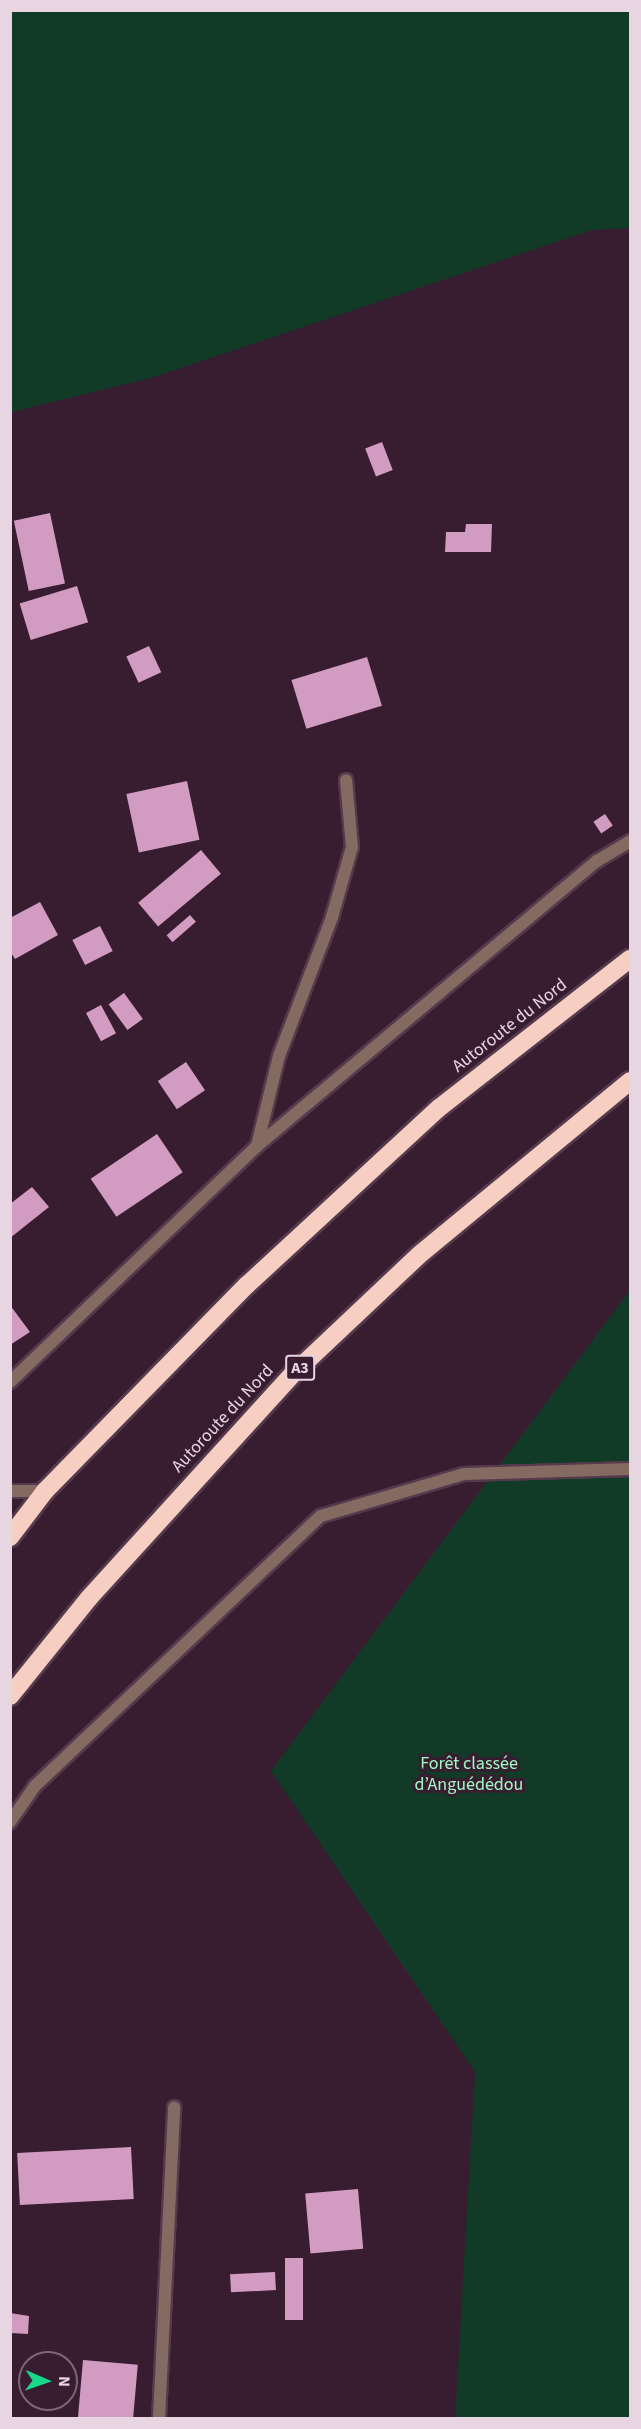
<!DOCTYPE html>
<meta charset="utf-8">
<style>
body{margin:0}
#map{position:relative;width:641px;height:2429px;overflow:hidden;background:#381c30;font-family:"Source Sans 3",sans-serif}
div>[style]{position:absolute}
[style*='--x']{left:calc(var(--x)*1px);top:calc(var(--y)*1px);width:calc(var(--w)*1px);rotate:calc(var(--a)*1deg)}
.green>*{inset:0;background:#113b26}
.building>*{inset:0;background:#d29cc2;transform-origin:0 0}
.roads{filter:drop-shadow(2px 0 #543a4c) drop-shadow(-2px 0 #543a4c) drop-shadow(0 2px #543a4c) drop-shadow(0 -2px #543a4c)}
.street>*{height:12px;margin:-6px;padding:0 6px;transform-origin:6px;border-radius:6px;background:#856a61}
.highway>*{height:18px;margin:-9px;padding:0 9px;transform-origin:9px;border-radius:9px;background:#f7cec2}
span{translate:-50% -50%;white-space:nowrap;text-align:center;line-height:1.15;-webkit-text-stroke:6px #381c30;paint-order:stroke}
.shield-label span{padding:2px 4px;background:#381c30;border:2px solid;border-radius:4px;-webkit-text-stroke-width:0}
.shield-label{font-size:16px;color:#e8d5e2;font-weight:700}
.street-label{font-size:18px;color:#e8d5e2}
.park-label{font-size:18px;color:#a0f9c5}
.frame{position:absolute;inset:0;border:12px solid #e8d5e2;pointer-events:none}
.north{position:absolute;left:18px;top:2351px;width:60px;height:60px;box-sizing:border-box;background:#381c30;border:2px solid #7e6677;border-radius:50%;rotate:92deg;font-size:16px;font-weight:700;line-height:24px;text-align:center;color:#e8d5e2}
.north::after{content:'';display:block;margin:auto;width:21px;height:27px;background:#18d989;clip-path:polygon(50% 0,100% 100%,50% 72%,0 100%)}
</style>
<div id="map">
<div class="green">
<i style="clip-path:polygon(10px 11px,630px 11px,630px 228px,592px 230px,151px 378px,11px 412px)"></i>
<i style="clip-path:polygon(630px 1290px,630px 2418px,455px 2418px,475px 2072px,271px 1771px)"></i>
</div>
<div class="building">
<i style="left:382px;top:442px;width:30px;height:18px;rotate:69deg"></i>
<i style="left:50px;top:513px;width:72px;height:37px;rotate:78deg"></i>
<i style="clip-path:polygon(466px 524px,492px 524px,491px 552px,445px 552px,446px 532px,465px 532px)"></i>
<i style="left:77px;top:586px;width:38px;height:60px;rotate:73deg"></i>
<i style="left:149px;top:646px;width:29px;height:25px;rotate:65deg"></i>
<i style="left:367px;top:657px;width:51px;height:79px;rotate:73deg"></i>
<i style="left:187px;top:781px;width:60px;height:62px;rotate:78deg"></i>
<i style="left:605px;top:814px;width:14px;height:14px;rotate:56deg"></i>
<i style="left:201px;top:850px;width:31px;height:82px;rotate:50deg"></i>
<i style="clip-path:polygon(40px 902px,58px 935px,15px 959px,10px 951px,10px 918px)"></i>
<i style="left:190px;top:915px;width:9px;height:31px;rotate:49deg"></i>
<i style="left:100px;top:926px;width:28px;height:31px;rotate:63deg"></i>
<i style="left:124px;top:993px;width:32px;height:19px;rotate:54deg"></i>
<i style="left:101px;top:1005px;width:32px;height:17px;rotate:62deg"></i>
<i style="left:186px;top:1062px;width:34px;height:34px;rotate:56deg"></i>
<i style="left:157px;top:1134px;width:46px;height:80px;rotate:56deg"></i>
<i style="clip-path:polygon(32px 1187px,49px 1207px,10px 1238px,10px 1204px)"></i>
<i style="clip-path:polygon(10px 1305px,30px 1332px,10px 1345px)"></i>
<i style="left:131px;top:2147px;width:52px;height:114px;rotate:87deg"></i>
<i style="left:358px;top:2189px;width:60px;height:53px;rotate:85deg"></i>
<i style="left:285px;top:2258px;width:18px;height:62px"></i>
<i style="left:275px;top:2272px;width:18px;height:45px;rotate:87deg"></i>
<i style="clip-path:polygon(10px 2313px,29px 2316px,28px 2334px,10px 2333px)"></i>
<i style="left:83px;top:2360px;width:55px;height:58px;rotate:5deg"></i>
</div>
<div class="roads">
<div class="street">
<i style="--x:257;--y:1146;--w:93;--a:-76.3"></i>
<i style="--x:279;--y:1056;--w:149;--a:-69.1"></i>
<i style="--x:332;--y:917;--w:73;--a:-74.1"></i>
<i style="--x:352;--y:847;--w:67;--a:-95.1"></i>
<i style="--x:10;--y:1382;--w:342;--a:-43.7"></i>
<i style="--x:257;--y:1146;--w:444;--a:-40"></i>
<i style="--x:597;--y:861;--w:39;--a:-31"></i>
<i style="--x:10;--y:1491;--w:35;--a:0"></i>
<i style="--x:10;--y:1822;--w:44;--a:-55.2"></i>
<i style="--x:35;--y:1786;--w:393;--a:-43.4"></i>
<i style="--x:321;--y:1516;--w:149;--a:-16.4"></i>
<i style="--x:464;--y:1474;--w:166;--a:-1.7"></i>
<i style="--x:159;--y:2418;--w:311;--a:-87.2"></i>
</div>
<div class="highway">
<i style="--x:10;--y:1537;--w:58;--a:-52.7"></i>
<i style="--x:45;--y:1491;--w:289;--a:-45.6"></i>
<i style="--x:247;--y:1285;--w:261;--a:-42.7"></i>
<i style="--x:439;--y:1108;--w:242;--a:-38"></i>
<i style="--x:10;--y:1696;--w:126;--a:-51.1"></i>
<i style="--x:89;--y:1598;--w:306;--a:-47.7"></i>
<i style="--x:295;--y:1372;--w:170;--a:-43.3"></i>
<i style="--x:419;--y:1255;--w:273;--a:-39.5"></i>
</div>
</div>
<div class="shield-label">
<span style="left:300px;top:1368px">A3</span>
</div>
<div class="street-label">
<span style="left:510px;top:1026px;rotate:-38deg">Autoroute du Nord</span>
<span style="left:223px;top:1419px;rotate:-47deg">Autoroute du Nord</span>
</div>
<div class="park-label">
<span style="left:469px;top:1775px">Forêt classée<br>d’Anguédédou</span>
</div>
<div class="frame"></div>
<div class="north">N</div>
</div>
